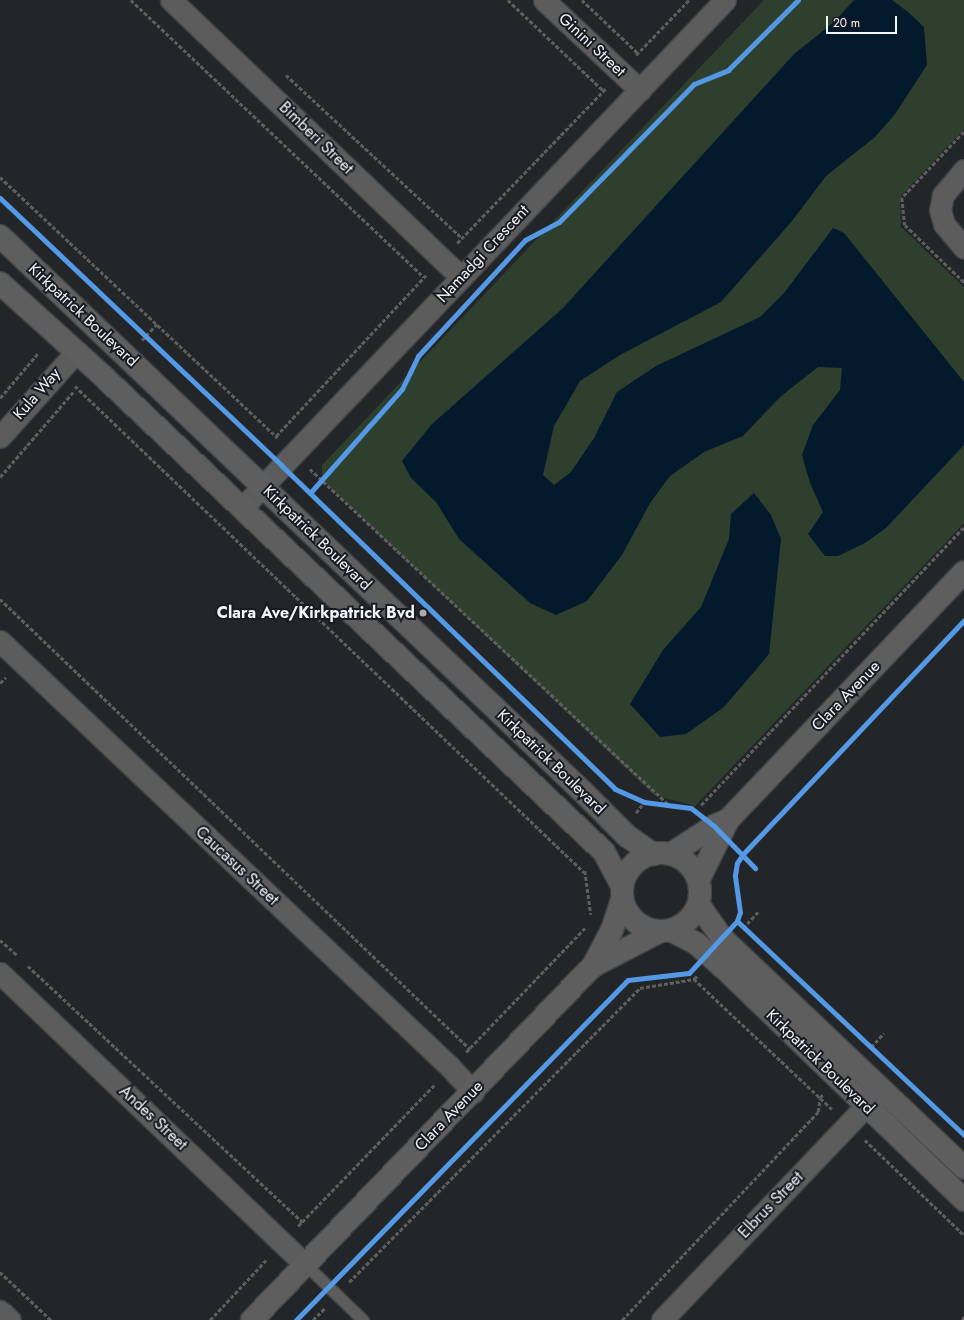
<!DOCTYPE html>
<style>
body{margin:0}
#map{position:relative;width:964px;height:1320px;overflow:hidden;background:#232629;font-family:Jost,sans-serif}
div>[style]{position:absolute}
[style*='--x']{left:calc(var(--x)*1px);top:calc(var(--y)*1px);width:calc(var(--w)*1px);rotate:calc(var(--a)*1deg)}
.green>*{inset:0;background:#2f3f2e}
.water>*{inset:0;background:#031a2d}
.path>*{height:2.5px;margin-top:-1.25px;transform-origin:0;background:repeating-linear-gradient(90deg,#5e5e5f 0 4px,transparent 0 6px)}
.roads{filter:drop-shadow(1px 0 #414345) drop-shadow(-1px 0 #414345) drop-shadow(0 1px #414345) drop-shadow(0 -1px #414345)}
.lane>*{height:11px;margin:-5.5px;padding:0 5.5px;transform-origin:5.5px;border-radius:5.5px;background:#5c5c5c}
.street>*{height:21px;margin:-10.5px;padding:0 10.5px;transform-origin:10.5px;border-radius:10.5px;background:#5c5c5c}
.secondary>*{height:22px;margin:-11px;padding:0 11px;transform-origin:11px;border-radius:11px;background:#5e5e5f}
.secondary>.ring{margin:-11px;padding:0;box-sizing:content-box;background:none;border:22px solid #5e5e5f;border-radius:50%}
.cycleway>*{height:5px;margin:-2.5px;padding:0 2.5px;transform-origin:2.5px;border-radius:2.5px;background:#5399e6}
.dots>*{width:11px;height:11px;translate:-50% -50%;box-sizing:border-box;border:2px solid #181c22;border-radius:50%}
span{translate:-50% -50%;white-space:nowrap;text-align:center;line-height:1.15;-webkit-text-stroke:4px #181c22;paint-order:stroke}
.street-label{font-size:16px;color:#f1f4f8}
.poi-label{font-size:16px;color:#f1f4f8;font-weight:700}
.right{translate:-100% -50%;text-align:right}
.scale{position:absolute;left:826px;top:16px;width:71px;height:18px;box-sizing:border-box;border:2px solid #f1f4f8;border-top:0;padding-left:5px;font-size:12px;line-height:14px;white-space:nowrap;color:#f1f4f8;-webkit-text-stroke:3px #181c22;paint-order:stroke}
</style>
<div id="map">
<div class="green">
<i style="clip-path:polygon(764px 0,964px 0,964px 129px,900px 197px,901px 227px,964px 287px,964px 523px,695px 806px,654px 795px,322px 480px,322px 465px)"></i>
</div>
<div class="water">
<i style="clip-path:polygon(854px 0,892px 0,908px 12px,924px 27px,927px 65px,895px 114px,875px 137px,826px 176px,792px 221px,721px 302px,620px 355px,580px 381px,554px 426px,543px 475px,554px 485px,571px 472px,594px 438px,617px 392px,656px 366px,760px 317px,784px 293px,833px 228px,844px 233px,964px 382px,964px 445px,886px 528px,865px 543px,838px 556px,825px 556px,808px 534px,823px 512px,810px 483px,802px 455px,813px 425px,840px 390px,842px 368px,818px 367px,780px 397px,743px 436px,704px 452px,670px 476px,650px 503px,622px 555px,587px 601px,556px 615px,530px 603px,459px 539px,436px 502px,411px 478px,402px 461px,432px 424px,563px 308px,794px 54px,833px 23px)"></i>
<i style="clip-path:polygon(754px 493px,771px 515px,781px 539px,769px 654px,724px 707px,686px 734px,660px 737px,630px 704px,663px 650px,701px 607px,729px 539px,731px 514px)"></i>
</div>
<div class="path">
<i style="--x:131;--y:0;--w:403;--a:43.4"></i>
<i style="--x:508;--y:0;--w:132;--a:43.5"></i>
<i style="--x:582;--y:0;--w:77;--a:43.4"></i>
<i style="--x:636;--y:55;--w:76;--a:-46.1"></i>
<i style="--x:286;--y:75;--w:240;--a:42.8"></i>
<i style="--x:964;--y:132;--w:91;--a:133.2"></i>
<i style="--x:902;--y:198;--w:27;--a:84"></i>
<i style="--x:905;--y:225;--w:82;--a:44"></i>
<i style="--x:0;--y:177;--w:381;--a:43.2"></i>
<i style="--x:457;--y:243;--w:215;--a:-46.1"></i>
<i style="--x:142;--y:340;--w:22;--a:-47"></i>
<i style="--x:75;--y:386;--w:704;--a:43.68"></i>
<i style="--x:0;--y:398;--w:60;--a:-49.7"></i>
<i style="--x:276;--y:436;--w:221;--a:-47"></i>
<i style="--x:310;--y:469;--w:495;--a:43.1"></i>
<i style="--x:0;--y:477;--w:113;--a:-49.3"></i>
<i style="--x:0;--y:599;--w:651;--a:43.75"></i>
<i style="--x:0;--y:683;--w:8;--a:-45"></i>
<i style="--x:701;--y:805;--w:383;--a:-46.6"></i>
<i style="--x:636;--y:813;--w:14;--a:-54"></i>
<i style="--x:585;--y:871;--w:44;--a:82.2"></i>
<i style="--x:743;--y:928;--w:22;--a:-47"></i>
<i style="--x:0;--y:940;--w:23;--a:41"></i>
<i style="--x:28;--y:966;--w:376;--a:43"></i>
<i style="--x:694;--y:979;--w:190;--a:43.3"></i>
<i style="--x:871;--y:1047;--w:19;--a:-47"></i>
<i style="--x:466;--y:1052;--w:173;--a:-46.2"></i>
<i style="--x:865;--y:1140;--w:137;--a:43.8"></i>
<i style="--x:298;--y:1226;--w:197;--a:-46"></i>
<i style="--x:0;--y:1272;--w:70;--a:43.3"></i>
<i style="--x:349;--y:1282;--w:414;--a:-45.3"></i>
<i style="--x:640;--y:988;--w:55;--a:-9.5"></i>
<i style="--x:694;--y:979;--w:6;--a:-45"></i>
<i style="--x:210;--y:1320;--w:83;--a:-46.9"></i>
<i style="--x:313;--y:1320;--w:17;--a:-45"></i>
<i style="--x:622;--y:1320;--w:286;--a:-46.7"></i>
<i style="--x:818;--y:1112;--w:14;--a:-82"></i>
<i style="--x:820;--y:1098;--w:5;--a:-53"></i>
<i style="--x:962;--y:1320;--w:4;--a:-56"></i>
</div>
<div class="roads">
<div class="lane">
<i style="--x:305;--y:1264;--w:81;--a:44"></i>
</div>
<div class="street">
<i style="--x:171;--y:0;--w:401;--a:43.7"></i>
<i style="--x:544;--y:0;--w:132;--a:43.2"></i>
<i style="--x:964;--y:170;--w:33;--a:130"></i>
<i style="--x:943;--y:195;--w:15;--a:101"></i>
<i style="--x:940;--y:210;--w:15;--a:74"></i>
<i style="--x:944;--y:224;--w:31;--a:50"></i>
<i style="--x:0;--y:437;--w:114;--a:-48.2"></i>
<i style="--x:242;--y:508;--w:701;--a:-46.45"></i>
<i style="--x:0;--y:641;--w:620;--a:43.43"></i>
<i style="--x:450;--y:1067;--w:34;--a:47"></i>
<i style="--x:0;--y:973;--w:422;--a:43.7"></i>
<i style="--x:0;--y:1311;--w:13;--a:42"></i>
<i style="--x:662;--y:1320;--w:313;--a:-46.4"></i>
</div>
<div class="secondary">
<i style="--x:0;--y:236;--w:807;--a:43.64"></i>
<i style="--x:584;--y:793;--w:61;--a:45"></i>
<i style="--x:627;--y:836;--w:32;--a:35"></i>
<i style="--x:0;--y:283;--w:142;--a:42.1"></i>
<i style="--x:105;--y:378;--w:688;--a:43.53"></i>
<i style="--x:604;--y:852;--w:38;--a:62"></i>
<i class="ring" style="left:622px;top:853px;width:56px;height:56px"></i>
<i style="--x:671;--y:854;--w:51;--a:-33.1"></i>
<i style="--x:714;--y:826;--w:15;--a:-23"></i>
<i style="--x:699;--y:879;--w:66;--a:-63.8"></i>
<i style="--x:728;--y:820;--w:342;--a:-46.4"></i>
<i style="--x:699;--y:905;--w:39;--a:55"></i>
<i style="--x:721;--y:937;--w:335;--a:43.5"></i>
<i style="--x:672;--y:931;--w:28;--a:27"></i>
<i style="--x:697;--y:944;--w:36;--a:42"></i>
<i style="--x:724;--y:968;--w:334;--a:44"></i>
<i style="--x:593;--y:966;--w:74;--a:-27.3"></i>
<i style="--x:252;--y:1320;--w:492;--a:-46.1"></i>
<i style="--x:593;--y:966;--w:41;--a:-62.2"></i>
<i style="--x:612;--y:930;--w:33;--a:-72"></i>
</div>
</div>
<div class="cycleway">
<i style="--x:0;--y:198;--w:389;--a:43.5"></i>
<i style="--x:282;--y:466;--w:464;--a:44.1"></i>
<i style="--x:615;--y:789;--w:32;--a:24"></i>
<i style="--x:644;--y:802;--w:47;--a:7.3"></i>
<i style="--x:691;--y:808;--w:29;--a:38"></i>
<i style="--x:714;--y:826;--w:59;--a:45.7"></i>
<i style="--x:310;--y:493;--w:139;--a:-48.5"></i>
<i style="--x:402;--y:389;--w:37;--a:-64"></i>
<i style="--x:418;--y:356;--w:158;--a:-47.3"></i>
<i style="--x:525;--y:240;--w:38;--a:-28"></i>
<i style="--x:559;--y:222;--w:193;--a:-45.6"></i>
<i style="--x:694;--y:84;--w:37;--a:-22"></i>
<i style="--x:728;--y:70;--w:99;--a:-45"></i>
<i style="--x:737;--y:921;--w:312;--a:43.3"></i>
<i style="--x:296;--y:1320;--w:475;--a:-45.7"></i>
<i style="--x:628;--y:980;--w:61;--a:-6.5"></i>
<i style="--x:689;--y:973;--w:71;--a:-47.3"></i>
<i style="--x:737;--y:921;--w:9;--a:-72"></i>
<i style="--x:740;--y:912;--w:37;--a:-98"></i>
<i style="--x:735;--y:875;--w:12;--a:-81"></i>
<i style="--x:737;--y:863;--w:11;--a:-56"></i>
<i style="--x:743;--y:854;--w:322;--a:-46.6"></i>
</div>
<div class="dots">
<i style="left:423px;top:613px;background:#a9acb0"></i>
</div>
<div class="street-label">
<span style="left:592px;top:45px;rotate:43deg">Ginini Street</span>
<span style="left:316px;top:138px;rotate:44deg">Bimberi Street</span>
<span style="left:483px;top:254px;rotate:-47deg">Namadgi Crescent</span>
<span style="left:83px;top:315px;rotate:43deg">Kirkpatrick Boulevard</span>
<span style="left:37px;top:394px;rotate:-49deg">Kula Way</span>
<span style="left:317px;top:538px;rotate:44deg">Kirkpatrick Boulevard</span>
<span style="left:846px;top:696px;rotate:-46deg">Clara Avenue</span>
<span style="left:551px;top:762px;rotate:44deg">Kirkpatrick Boulevard</span>
<span style="left:237px;top:866px;rotate:43deg">Caucasus Street</span>
<span style="left:820px;top:1062px;rotate:44deg">Kirkpatrick Boulevard</span>
<span style="left:449px;top:1116px;rotate:-46deg">Clara Avenue</span>
<span style="left:153px;top:1118px;rotate:43deg">Andes Street</span>
<span style="left:771px;top:1205px;rotate:-46deg">Elbrus Street</span>
</div>
<div class="poi-label">
<span class="right" style="left:415px;top:613px">Clara Ave/Kirkpatrick Bvd</span>
</div>
<div class="scale">20 m</div>
</div>
